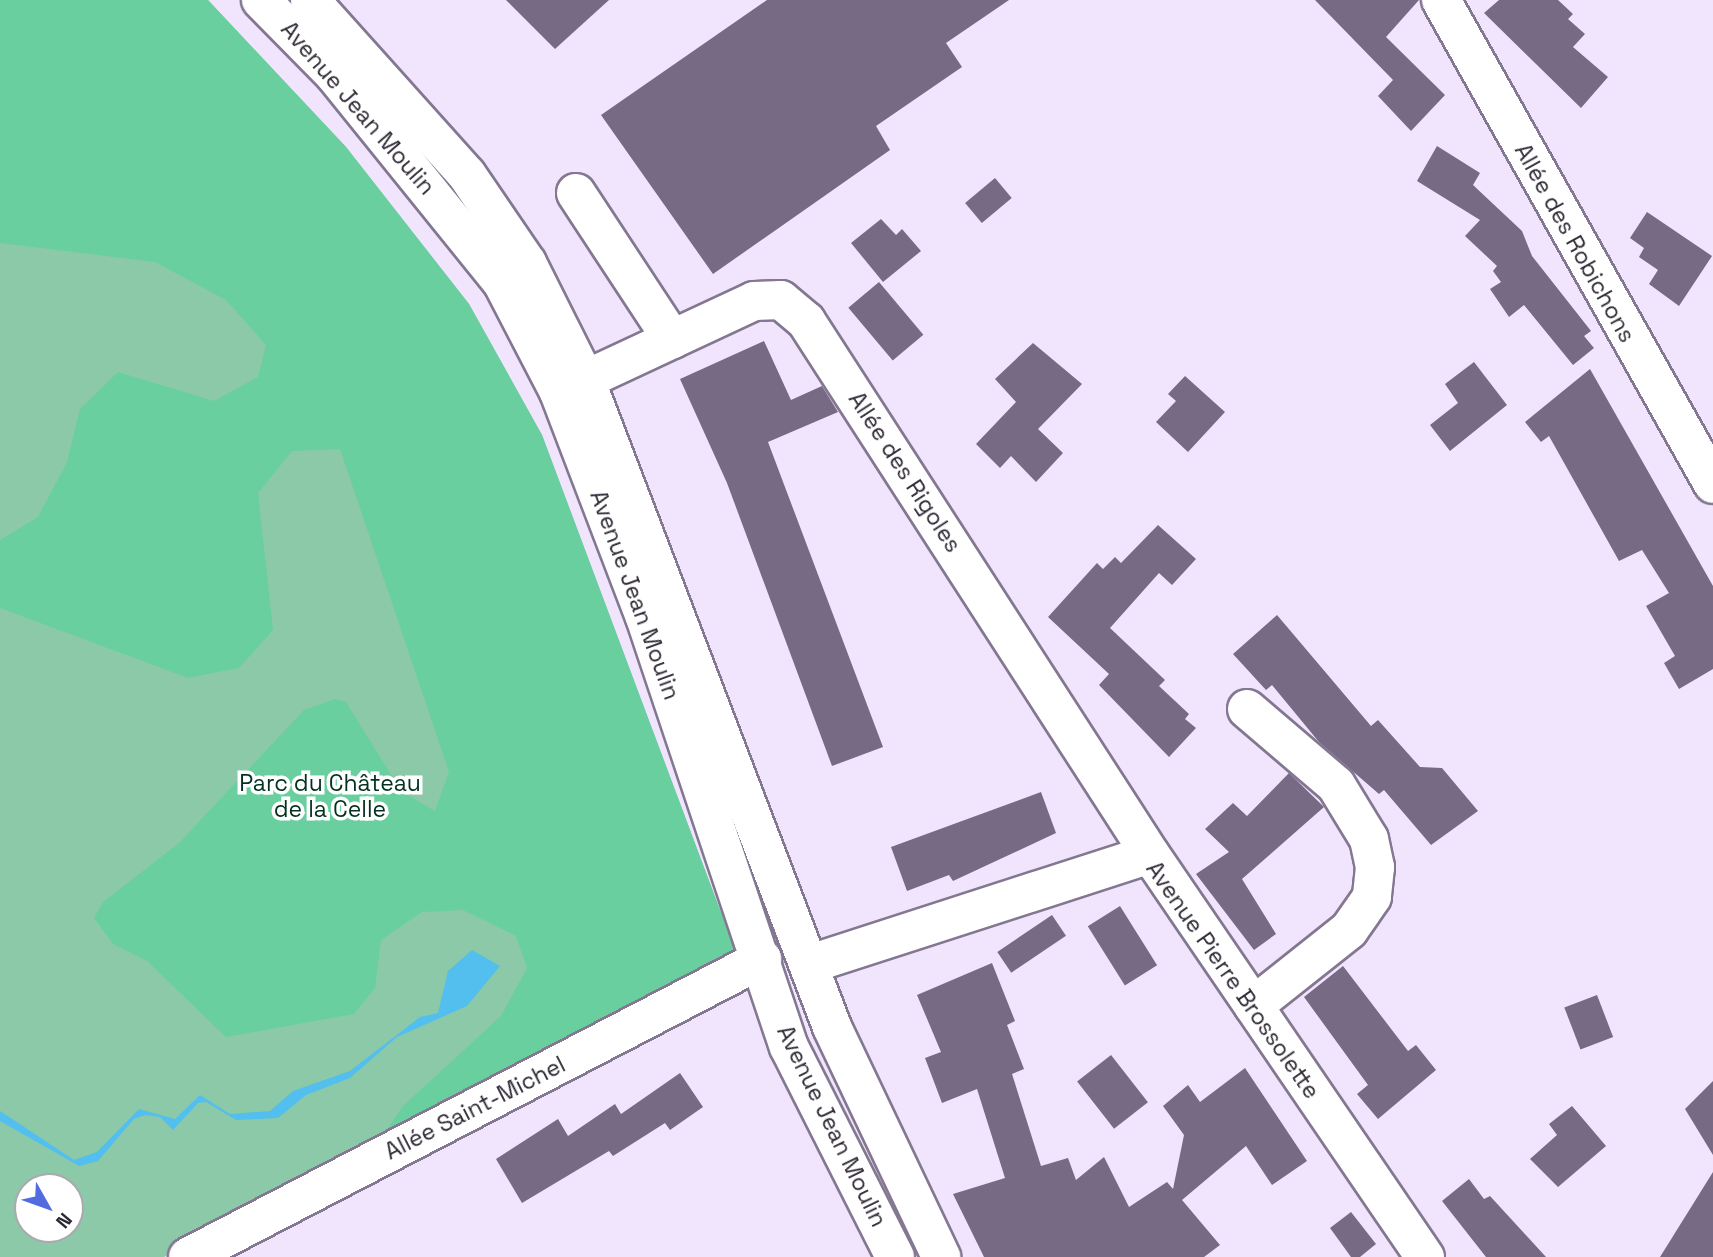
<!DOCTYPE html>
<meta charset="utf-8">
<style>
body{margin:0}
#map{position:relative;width:1713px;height:1257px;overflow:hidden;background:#f0e5fc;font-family:"Space Grotesk",sans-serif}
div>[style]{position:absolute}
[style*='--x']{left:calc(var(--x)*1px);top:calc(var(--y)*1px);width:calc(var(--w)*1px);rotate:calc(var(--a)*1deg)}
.green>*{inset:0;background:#8bc9a8}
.forest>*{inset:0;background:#6acf9f}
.water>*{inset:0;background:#52bfee}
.building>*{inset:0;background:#776a84;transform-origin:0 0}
.roads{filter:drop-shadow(2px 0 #847791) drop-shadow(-2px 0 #847791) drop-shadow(0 2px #847791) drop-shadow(0 -2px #847791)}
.minor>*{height:38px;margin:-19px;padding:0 19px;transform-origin:19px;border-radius:19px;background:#fff}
.major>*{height:38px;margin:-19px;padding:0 19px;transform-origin:19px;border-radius:19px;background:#fff}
span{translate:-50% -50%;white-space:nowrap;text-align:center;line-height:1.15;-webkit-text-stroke:7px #fff;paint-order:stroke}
.street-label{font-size:23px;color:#2c2732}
.park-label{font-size:23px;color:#043220}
.north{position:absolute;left:14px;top:1173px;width:70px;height:70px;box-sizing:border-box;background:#fff;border:2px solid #aba9ad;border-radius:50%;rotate:130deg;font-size:19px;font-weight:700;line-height:28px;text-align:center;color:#2c2732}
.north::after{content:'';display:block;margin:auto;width:24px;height:32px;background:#536be0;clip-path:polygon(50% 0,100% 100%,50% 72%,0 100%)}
</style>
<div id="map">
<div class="green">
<i style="clip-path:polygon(evenodd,0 0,208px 0,346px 147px,469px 304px,542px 435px,735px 950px,696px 978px,164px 1257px,0 1257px,0 0,28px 1187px,70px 1187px,70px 1229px,28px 1229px,28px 1187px)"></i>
</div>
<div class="forest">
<i style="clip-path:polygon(0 0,208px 0,346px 147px,469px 304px,542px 435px,735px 950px,696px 978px,375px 1146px,403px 1106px,501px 1016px,527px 968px,516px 936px,463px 910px,422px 912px,381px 940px,375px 988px,354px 1014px,226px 1037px,147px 961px,113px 944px,94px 918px,103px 902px,179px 843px,304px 710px,335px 699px,346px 702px,401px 791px,435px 811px,449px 772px,340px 449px,292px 451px,258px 493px,273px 630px,239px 668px,188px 678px,0 608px,0 540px,38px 517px,67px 462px,80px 409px,118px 372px,214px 401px,258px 377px,266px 345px,226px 300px,155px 262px,0 243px)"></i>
</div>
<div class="water">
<i style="clip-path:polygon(472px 950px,500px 966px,467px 1006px,397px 1037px,350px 1078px,306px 1095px,278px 1118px,236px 1120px,206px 1102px,198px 1103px,173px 1130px,160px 1117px,145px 1115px,134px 1119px,98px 1161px,79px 1166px,0 1121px,0 1111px,74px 1160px,97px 1152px,139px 1109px,175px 1119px,200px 1095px,230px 1114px,270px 1111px,293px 1091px,350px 1071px,420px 1017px,438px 1013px,448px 971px)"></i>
</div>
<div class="building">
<i style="clip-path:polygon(506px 0,609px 0,555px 49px)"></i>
<i style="clip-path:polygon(767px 0,1009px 0,946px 43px,962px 67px,876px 126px,890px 150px,713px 274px,601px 115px)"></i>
<i style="clip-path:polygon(1315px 0,1419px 0,1386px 37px,1445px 95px,1411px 131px,1378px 96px,1393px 80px)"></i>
<i style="clip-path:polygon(1499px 0,1558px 0,1573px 14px,1568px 19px,1585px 34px,1573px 47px,1608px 77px,1581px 108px,1484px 13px)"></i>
<i style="clip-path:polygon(1437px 146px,1480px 173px,1473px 185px,1522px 231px,1532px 256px,1591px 331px,1584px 336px,1594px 348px,1573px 365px,1524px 305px,1509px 317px,1490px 289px,1501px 282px,1493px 271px,1497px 266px,1465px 236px,1480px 220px,1417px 181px)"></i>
<i style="left:995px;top:178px;width:26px;height:39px;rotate:50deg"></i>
<i style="clip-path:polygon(1647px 212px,1712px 256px,1679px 306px,1649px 284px,1658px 270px,1639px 257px,1644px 248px,1630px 238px)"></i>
<i style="clip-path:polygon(881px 219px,896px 235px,902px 229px,921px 251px,883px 282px,851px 243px)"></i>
<i style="left:879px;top:282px;width:69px;height:40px;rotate:50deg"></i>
<i style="clip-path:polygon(764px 341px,791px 400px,822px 386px,838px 412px,768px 442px,883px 747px,832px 766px,727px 483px,680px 379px)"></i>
<i style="clip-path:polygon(1033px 343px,1082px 384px,1038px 429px,1063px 453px,1036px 482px,1011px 456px,1000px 468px,976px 444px,1016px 402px,995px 379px)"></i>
<i style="clip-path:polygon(1474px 362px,1507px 405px,1450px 451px,1430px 425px,1458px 403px,1445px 384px)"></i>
<i style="clip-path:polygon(1590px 369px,1713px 586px,1713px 669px,1679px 689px,1664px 663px,1675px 656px,1646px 606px,1669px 593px,1642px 550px,1619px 561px,1549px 436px,1541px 442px,1525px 422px)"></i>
<i style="clip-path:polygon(1185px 376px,1225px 412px,1188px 452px,1156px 422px,1176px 401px,1168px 394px)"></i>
<i style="clip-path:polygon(1158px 525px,1196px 559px,1172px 585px,1159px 573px,1110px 628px,1165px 680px,1159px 686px,1189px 714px,1185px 719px,1196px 728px,1169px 757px,1099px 685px,1109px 674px,1048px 617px,1097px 563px,1103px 569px,1115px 557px,1121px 563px)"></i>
<i style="clip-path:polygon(1277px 615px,1371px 726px,1378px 720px,1420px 767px,1442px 768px,1478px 811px,1431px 845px,1384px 790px,1379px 794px,1319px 742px,1272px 685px,1266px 690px,1233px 654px)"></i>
<i style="clip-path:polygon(1289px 773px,1324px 807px,1242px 879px,1276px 934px,1254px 950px,1196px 874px,1229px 852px,1205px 829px,1233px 803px,1247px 816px)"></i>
<i style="clip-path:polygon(1041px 792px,1056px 833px,953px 881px,949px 875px,907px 891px,891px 847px)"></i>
<i style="left:1120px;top:906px;width:70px;height:38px;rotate:58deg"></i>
<i style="left:1052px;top:915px;width:25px;height:66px;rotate:56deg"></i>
<i style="clip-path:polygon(992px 963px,1015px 1021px,1007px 1025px,1024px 1069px,1012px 1074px,1041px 1166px,1068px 1158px,1076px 1180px,1104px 1157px,1129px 1207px,1167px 1182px,1173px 1189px,1184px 1135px,1163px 1106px,1188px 1085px,1200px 1102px,1245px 1068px,1307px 1161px,1272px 1185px,1246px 1146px,1182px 1200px,1220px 1245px,1204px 1257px,984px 1257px,953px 1194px,1005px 1178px,977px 1089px,942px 1103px,925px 1058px,941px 1052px,917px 995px)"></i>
<i style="clip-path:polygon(1343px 966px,1408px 1051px,1416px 1045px,1436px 1070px,1378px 1119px,1357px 1094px,1368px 1085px,1304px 997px)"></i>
<i style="left:1597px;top:995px;width:45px;height:35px;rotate:69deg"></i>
<i style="left:1111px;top:1055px;width:60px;height:43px;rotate:52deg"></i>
<i style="clip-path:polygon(680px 1073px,703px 1107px,670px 1130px,665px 1123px,613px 1156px,609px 1151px,522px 1203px,496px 1159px,558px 1119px,568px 1136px,615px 1104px,621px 1114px)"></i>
<i style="clip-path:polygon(1713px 1081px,1713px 1155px,1685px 1109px)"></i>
<i style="clip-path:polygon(1572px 1106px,1606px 1146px,1558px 1187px,1530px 1159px,1557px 1135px,1549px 1124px)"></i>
<i style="clip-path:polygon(1713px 1172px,1713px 1257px,1660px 1257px)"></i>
<i style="clip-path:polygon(1469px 1179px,1484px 1199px,1490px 1196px,1546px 1257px,1486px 1257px,1442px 1201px)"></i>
<i style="clip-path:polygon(1351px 1212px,1376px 1244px,1360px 1257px,1351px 1257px,1330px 1228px)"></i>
</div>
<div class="roads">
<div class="minor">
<i style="--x:1441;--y:0;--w:555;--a:60.66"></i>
<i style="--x:576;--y:193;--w:175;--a:56.7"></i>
<i style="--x:559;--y:392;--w:215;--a:-25"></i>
<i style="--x:754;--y:301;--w:27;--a:-2"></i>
<i style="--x:781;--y:300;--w:33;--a:40"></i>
<i style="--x:806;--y:321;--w:634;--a:57.16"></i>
<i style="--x:1247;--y:709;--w:117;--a:40.5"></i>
<i style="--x:1336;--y:785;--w:63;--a:58.6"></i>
<i style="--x:1369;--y:839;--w:29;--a:78"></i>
<i style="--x:1375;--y:867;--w:30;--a:96"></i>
<i style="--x:1372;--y:897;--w:40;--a:124.9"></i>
<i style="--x:1349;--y:930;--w:122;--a:141.6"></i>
<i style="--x:810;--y:964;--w:357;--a:-17.9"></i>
<i style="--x:1150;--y:854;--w:488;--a:55.7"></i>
<i style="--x:188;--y:1257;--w:647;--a:-27.44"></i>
</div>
<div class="major">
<i style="--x:261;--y:0;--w:104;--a:45.4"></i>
<i style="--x:334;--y:74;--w:267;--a:51.1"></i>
<i style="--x:502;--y:282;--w:124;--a:62.6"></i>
<i style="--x:559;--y:392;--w:241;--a:69.1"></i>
<i style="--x:645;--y:617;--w:453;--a:71.5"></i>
<i style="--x:789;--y:1047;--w:235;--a:63.2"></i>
<i style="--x:310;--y:0;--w:235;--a:48.1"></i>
<i style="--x:467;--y:175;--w:107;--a:55.7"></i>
<i style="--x:527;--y:263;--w:130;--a:63.4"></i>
<i style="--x:585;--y:379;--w:693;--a:69.13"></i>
<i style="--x:832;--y:1027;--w:255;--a:64.6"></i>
</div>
</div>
<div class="street-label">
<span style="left:358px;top:108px;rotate:49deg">Avenue Jean Moulin</span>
<span style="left:1575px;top:243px;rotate:61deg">Allée des Robichons</span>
<span style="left:905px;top:472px;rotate:57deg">Allée des Rigoles</span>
<span style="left:635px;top:595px;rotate:70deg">Avenue Jean Moulin</span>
<span style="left:1233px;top:980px;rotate:55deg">Avenue Pierre Brossolette</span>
<span style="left:475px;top:1108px;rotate:-27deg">Allée Saint-Michel</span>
<span style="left:832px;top:1126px;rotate:64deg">Avenue Jean Moulin</span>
</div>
<div class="park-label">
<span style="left:330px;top:796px">Parc du Château<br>de la Celle</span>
</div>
<div class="north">N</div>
</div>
